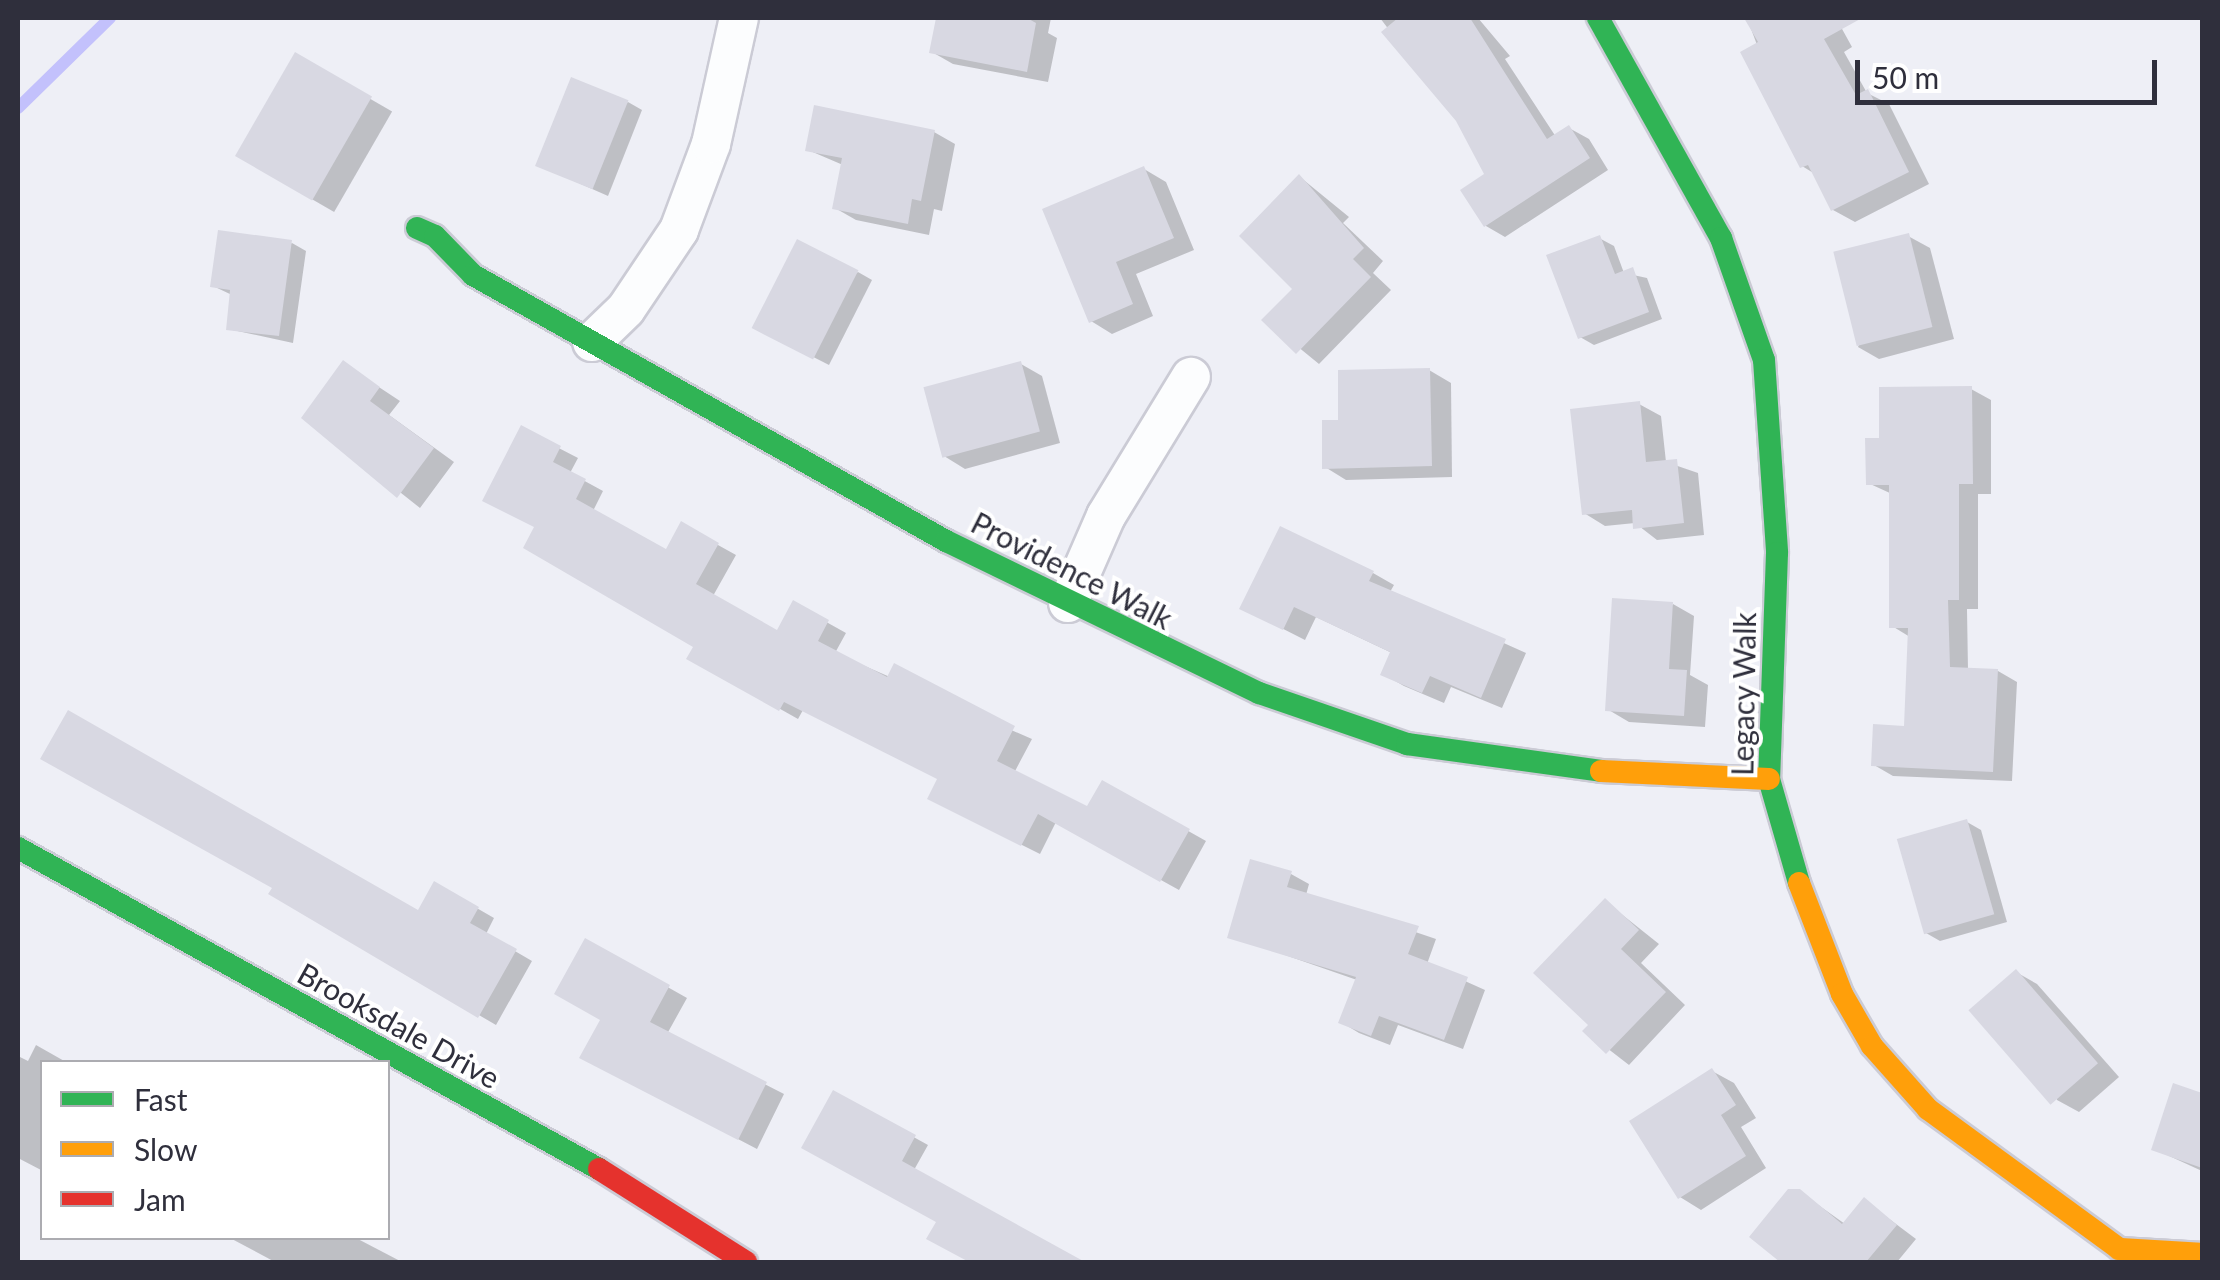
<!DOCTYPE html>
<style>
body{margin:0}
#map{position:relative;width:2220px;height:1280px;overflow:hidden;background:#eeeff6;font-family:Lato,sans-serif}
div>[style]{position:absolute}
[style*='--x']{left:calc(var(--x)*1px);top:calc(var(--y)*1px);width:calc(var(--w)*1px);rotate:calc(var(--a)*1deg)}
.shadow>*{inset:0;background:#0003;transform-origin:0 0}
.stream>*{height:12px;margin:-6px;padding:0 6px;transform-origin:6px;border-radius:6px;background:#c3c1fc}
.building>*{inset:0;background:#d8d8e2;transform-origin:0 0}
.roads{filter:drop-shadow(2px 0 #cbcbd5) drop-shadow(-2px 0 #cbcbd5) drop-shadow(0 2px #cbcbd5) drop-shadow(0 -2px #cbcbd5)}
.street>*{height:38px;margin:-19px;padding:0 19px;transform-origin:19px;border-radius:19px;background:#fcfdfe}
.fast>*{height:22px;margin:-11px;padding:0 11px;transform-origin:11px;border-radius:11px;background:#30b455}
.slow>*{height:22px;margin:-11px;padding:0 11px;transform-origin:11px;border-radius:11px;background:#ff9f0a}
.jam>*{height:22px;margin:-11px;padding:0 11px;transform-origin:11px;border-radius:11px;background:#e5322d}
span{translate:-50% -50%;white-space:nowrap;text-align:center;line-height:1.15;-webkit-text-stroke:8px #fff;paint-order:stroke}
.street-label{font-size:30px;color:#2f2f3c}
.frame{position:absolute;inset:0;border:20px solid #2f2f3c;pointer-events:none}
.legend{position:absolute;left:40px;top:1060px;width:350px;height:180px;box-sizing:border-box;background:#fff;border:2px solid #acacb1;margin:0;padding:12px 18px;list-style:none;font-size:30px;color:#2f2f3c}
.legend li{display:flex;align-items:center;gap:20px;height:50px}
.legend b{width:50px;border:2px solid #acacb1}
.scale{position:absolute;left:1855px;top:60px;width:302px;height:45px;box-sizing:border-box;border:5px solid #2f2f3c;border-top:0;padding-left:12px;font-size:30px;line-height:35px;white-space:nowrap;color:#2f2f3c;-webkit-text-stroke:8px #fff;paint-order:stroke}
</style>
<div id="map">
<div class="shadow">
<i style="clip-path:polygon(939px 18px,1051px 18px,1048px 33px,1057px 38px,1048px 82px,953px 64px,932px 52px)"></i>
<i style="clip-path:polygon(1380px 18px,1478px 18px,1510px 56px,1505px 59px,1556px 137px,1569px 128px,1589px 139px,1608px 170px,1505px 237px,1486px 226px,1488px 175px,1458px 120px)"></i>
<i style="clip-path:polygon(1747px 18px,1836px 18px,1852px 47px,1844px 52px,1867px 93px,1889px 104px,1929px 184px,1855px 222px,1833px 210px,1815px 174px,1802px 166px)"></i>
<i style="left:296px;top:56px;width:111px;height:116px;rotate:30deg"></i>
<i style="clip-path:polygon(628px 102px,642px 110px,608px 196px,538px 165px)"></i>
<i style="clip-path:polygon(934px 132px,955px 144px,942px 211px,934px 209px,929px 235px,856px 220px,835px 208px,843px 165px,808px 150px)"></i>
<i style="clip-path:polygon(1144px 169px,1166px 182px,1194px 250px,1136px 274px,1153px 316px,1112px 334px,1091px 321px)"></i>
<i style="clip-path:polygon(1300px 177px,1349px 217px,1343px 223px,1383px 261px,1373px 273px,1391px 290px,1319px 364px,1265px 320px,1296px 289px)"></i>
<i style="clip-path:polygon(1908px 236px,1930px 248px,1954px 339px,1879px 359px,1858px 347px)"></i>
<i style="clip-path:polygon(1599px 238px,1614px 246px,1624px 273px,1647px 278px,1662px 319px,1594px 345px,1580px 337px)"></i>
<i style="clip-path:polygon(292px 243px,306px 251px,293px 343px,228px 329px,232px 295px,213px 286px)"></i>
<i style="clip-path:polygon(858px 272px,872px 280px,829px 365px,770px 335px)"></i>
<i style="clip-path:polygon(344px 364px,400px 401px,389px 415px,454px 462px,420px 508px,305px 417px)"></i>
<i style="clip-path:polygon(1021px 364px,1042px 376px,1060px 443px,965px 469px,944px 456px)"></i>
<i style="clip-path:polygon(1429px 370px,1451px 383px,1452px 477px,1346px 480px,1325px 467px,1341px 422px)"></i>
<i style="clip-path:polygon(1971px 389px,1991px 400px,1991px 494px,1978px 494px,1978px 609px,1967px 609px,1968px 670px,1998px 671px,2017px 682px,2012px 781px,1893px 776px,1874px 765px,1907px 728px,1910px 637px,1892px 626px,1892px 494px,1868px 483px,1882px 440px)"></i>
<i style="clip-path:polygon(1639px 404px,1661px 416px,1666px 462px,1698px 473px,1704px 535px,1657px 540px,1635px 523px,1605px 526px,1584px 513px)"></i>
<i style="clip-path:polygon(522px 429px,578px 458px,570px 473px,603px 491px,593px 511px,667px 552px,682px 525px,736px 555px,713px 596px,778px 633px,794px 604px,846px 633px,835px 653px,1032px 739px,1014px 773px,1088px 809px,1103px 783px,1206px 841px,1179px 890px,1056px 822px,1040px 854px,948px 808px,940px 779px,803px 710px,798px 719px,707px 668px,696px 646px,537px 527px)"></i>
<i style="clip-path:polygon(1373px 573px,1394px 585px,1390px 592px,1526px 653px,1502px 708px,1451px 687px,1444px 703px,1404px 686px,1383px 674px,1392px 653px,1316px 617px,1305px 640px,1242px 608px)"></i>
<i style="clip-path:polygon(1673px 604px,1694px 616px,1690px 675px,1708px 685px,1705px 727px,1629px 722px,1607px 709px)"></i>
<i style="clip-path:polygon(1967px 822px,1981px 830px,2007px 922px,1940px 941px,1926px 933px)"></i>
<i style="clip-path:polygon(1291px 874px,1309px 884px,1306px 895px,1436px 939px,1427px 964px,1485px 990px,1463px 1049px,1398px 1025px,1390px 1045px,1359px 1033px,1341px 1022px,1357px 980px,1230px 936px)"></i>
<i style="clip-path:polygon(435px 884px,494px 918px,486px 934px,532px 961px,496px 1025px,271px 894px,419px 913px)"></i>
<i style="clip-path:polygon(1605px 901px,1659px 944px,1641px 963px,1685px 1005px,1629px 1065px,1585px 1031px,1592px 1025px)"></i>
<i style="clip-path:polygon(586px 941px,687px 998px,667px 1034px,784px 1094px,757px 1149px,600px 1067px,603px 1019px)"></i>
<i style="clip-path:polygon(2016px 972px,2037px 984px,2119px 1077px,2079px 1112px,2057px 1100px)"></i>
<i style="clip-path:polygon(36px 1045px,66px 1062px,42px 1062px,41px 1170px,18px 1158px,18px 1056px,28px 1061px)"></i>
<i style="clip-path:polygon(1712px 1071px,1734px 1083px,1756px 1118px,1741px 1127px,1766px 1168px,1701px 1210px,1680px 1197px)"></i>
<i style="clip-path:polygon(2175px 1086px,2202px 1095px,2202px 1171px,2154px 1149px)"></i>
<i style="clip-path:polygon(834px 1093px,928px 1145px,914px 1170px,1081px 1262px,973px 1262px,930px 1238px,940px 1221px)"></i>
<i style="clip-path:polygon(1800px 1192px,1845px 1224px,1864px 1200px,1916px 1239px,1897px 1262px,1784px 1262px,1752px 1236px)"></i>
<i style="clip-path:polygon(230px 1238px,356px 1238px,402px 1262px,275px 1262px)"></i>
</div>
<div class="stream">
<i style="--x:18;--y:108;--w:129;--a:-44.4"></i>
</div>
<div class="building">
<i style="clip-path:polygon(936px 18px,1027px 18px,1036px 23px,1027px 72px,929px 53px)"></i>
<i style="clip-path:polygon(1398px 18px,1470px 18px,1547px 139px,1569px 125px,1590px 158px,1484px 227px,1460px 190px,1484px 174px,1456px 121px,1381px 32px)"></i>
<i style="clip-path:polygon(1744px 18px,1862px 18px,1824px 39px,1856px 95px,1868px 89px,1909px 172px,1831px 211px,1808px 165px,1800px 168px,1740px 52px,1758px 42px)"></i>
<i style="left:295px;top:52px;width:89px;height:120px;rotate:30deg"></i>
<i style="left:571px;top:77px;width:62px;height:96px;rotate:22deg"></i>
<i style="clip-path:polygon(814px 105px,935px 130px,921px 201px,912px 199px,908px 224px,832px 209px,842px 158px,805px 151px)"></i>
<i style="clip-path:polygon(1144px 166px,1174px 238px,1116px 262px,1133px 304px,1089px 323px,1042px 209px)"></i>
<i style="clip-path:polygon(1299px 174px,1364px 248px,1353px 259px,1371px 277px,1296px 354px,1261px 320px,1292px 289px,1239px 236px)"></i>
<i style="clip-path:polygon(218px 230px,292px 240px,279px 336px,226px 330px,230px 290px,210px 287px)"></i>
<i style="left:1909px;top:233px;width:97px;height:78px;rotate:76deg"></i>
<i style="clip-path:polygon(1600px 235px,1615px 274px,1633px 267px,1649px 312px,1578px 339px,1546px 255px)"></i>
<i style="left:797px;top:239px;width:69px;height:100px;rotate:27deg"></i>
<i style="clip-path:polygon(343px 360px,380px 387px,370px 401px,434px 448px,397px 498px,301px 418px)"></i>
<i style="left:1021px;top:361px;width:73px;height:101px;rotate:75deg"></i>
<i style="clip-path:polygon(1430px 368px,1432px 466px,1322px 469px,1322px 420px,1338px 420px,1338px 370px)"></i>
<i style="clip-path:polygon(1972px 386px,1973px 484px,1959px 484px,1959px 600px,1948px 600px,1950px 667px,1998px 669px,1993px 772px,1871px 766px,1873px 724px,1904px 726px,1908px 628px,1889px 628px,1889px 485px,1866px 485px,1865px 438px,1879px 438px,1879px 387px)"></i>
<i style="clip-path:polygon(1640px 401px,1646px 462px,1677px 459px,1684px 523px,1633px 529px,1632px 510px,1582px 515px,1570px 409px)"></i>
<i style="clip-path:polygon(521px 425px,561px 446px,553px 462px,586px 479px,576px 499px,666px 549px,681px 521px,719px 543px,696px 584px,777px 630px,793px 600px,829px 620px,818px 641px,887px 677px,894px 663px,1015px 726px,997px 761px,1087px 806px,1102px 780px,1190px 829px,1160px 882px,1038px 814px,1021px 846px,927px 799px,937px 779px,784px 702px,779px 711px,686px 659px,693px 647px,523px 548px,534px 527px,482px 501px)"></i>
<i style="clip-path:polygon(1280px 526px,1374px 571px,1369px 581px,1506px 639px,1481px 698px,1430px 676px,1422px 693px,1380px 675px,1390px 652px,1294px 607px,1283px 630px,1239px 609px)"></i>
<i style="clip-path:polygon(1612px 598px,1673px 602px,1669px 669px,1687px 670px,1684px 716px,1605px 711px)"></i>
<i style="clip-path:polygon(68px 710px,418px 910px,434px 881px,479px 907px,470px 923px,517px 949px,478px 1018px,268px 894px,272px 888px,40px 759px)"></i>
<i style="left:1967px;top:819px;width:99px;height:73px;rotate:74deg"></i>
<i style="clip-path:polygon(1250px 859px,1292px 871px,1287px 887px,1419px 926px,1408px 954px,1468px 977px,1444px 1040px,1379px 1016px,1371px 1036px,1338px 1023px,1356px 977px,1227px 938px)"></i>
<i style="clip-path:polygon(1605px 898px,1639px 930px,1621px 949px,1666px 992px,1606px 1054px,1582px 1031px,1588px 1025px,1533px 973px)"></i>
<i style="clip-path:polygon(585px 938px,670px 985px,650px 1022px,767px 1082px,738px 1140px,579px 1058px,600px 1020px,554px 994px)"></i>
<i style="left:2016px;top:969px;width:125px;height:63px;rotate:49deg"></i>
<i style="clip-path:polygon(1712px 1068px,1736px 1105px,1721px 1115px,1746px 1156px,1678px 1199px,1629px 1121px)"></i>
<i style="clip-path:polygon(2173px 1083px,2202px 1093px,2202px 1168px,2151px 1150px)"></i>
<i style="clip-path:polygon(833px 1090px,916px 1135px,902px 1161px,1085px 1262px,969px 1262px,926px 1239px,936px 1222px,801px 1148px)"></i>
<i style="clip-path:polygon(1788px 1189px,1800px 1189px,1842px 1224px,1864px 1197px,1897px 1225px,1866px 1262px,1780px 1262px,1749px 1237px)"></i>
</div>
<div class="roads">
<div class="street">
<i style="--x:592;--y:342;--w:47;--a:-44.1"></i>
<i style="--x:626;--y:309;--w:95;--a:-56.1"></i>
<i style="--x:679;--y:230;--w:92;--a:-69.6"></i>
<i style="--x:711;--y:144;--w:129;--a:-77.5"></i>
<i style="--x:1068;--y:603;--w:95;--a:-66.4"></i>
<i style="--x:1106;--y:516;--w:163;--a:-58.6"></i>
</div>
<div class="fast">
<i style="--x:1598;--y:18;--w:252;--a:60.8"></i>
<i style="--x:1721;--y:238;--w:129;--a:70.6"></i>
<i style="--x:1764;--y:360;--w:193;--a:86.1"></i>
<i style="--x:1777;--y:553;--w:226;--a:92"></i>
<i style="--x:1769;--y:779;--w:108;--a:73.9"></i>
<i style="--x:417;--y:228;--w:20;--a:24"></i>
<i style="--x:435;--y:236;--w:54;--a:45.7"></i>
<i style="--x:473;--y:275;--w:543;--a:29.35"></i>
<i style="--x:946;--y:541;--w:348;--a:25.9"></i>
<i style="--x:1259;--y:693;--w:157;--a:19"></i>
<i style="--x:1407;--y:744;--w:196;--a:7.9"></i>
<i style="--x:18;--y:848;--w:664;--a:28.92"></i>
</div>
<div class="slow">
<i style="--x:1601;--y:771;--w:168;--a:2.7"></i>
<i style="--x:1799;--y:883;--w:119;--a:68.8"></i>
<i style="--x:1842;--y:994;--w:60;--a:60"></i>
<i style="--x:1872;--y:1046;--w:84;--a:48.4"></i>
<i style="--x:1928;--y:1109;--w:237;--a:36.2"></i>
<i style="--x:2119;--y:1249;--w:83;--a:3.4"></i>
</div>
<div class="jam">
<i style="--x:599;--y:1169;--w:174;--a:32.3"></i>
</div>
</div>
<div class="street-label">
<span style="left:1072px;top:570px;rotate:27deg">Providence Walk</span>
<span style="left:1743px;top:694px;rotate:-89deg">Legacy Walk</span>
<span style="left:399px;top:1025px;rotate:29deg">Brooksdale Drive</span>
</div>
<div class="frame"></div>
<ul class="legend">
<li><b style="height:12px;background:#30b455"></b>Fast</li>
<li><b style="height:12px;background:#ff9f0a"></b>Slow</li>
<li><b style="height:12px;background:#e5322d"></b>Jam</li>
</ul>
<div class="scale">50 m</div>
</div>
